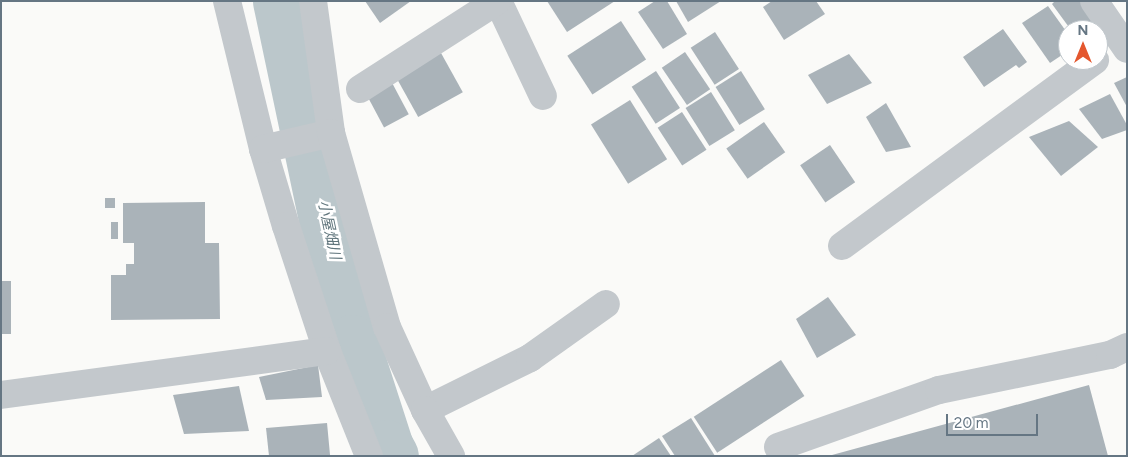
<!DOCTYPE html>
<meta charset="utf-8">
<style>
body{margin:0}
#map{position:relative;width:1128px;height:457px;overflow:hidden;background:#fafaf8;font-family:Figtree,"Noto Sans JP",sans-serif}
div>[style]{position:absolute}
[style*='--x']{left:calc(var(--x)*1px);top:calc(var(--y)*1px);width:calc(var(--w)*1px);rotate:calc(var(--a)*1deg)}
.river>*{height:55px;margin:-27.5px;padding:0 27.5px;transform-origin:27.5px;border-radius:27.5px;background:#bbc7cb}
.building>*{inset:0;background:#aab3b9;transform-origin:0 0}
.minor>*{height:28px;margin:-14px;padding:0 14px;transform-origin:14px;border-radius:14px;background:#c3c8cc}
.tertiary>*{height:28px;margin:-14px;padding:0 14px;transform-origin:14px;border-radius:14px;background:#c3c8cc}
span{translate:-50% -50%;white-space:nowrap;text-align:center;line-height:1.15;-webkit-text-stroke:5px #fff;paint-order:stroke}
.water-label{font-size:15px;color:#60757c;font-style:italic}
.frame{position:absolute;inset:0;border:2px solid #657683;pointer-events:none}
.north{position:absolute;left:1058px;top:20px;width:50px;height:50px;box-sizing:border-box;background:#fff;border:1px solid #c1c8cd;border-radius:50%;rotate:0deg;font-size:14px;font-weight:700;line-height:20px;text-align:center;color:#657683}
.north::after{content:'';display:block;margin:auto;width:18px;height:22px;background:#e4572e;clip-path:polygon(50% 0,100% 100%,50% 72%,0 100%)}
.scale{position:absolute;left:946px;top:414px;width:92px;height:22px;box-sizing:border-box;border:2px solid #657683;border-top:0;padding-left:6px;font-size:15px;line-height:18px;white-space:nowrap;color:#657683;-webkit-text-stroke:4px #fff;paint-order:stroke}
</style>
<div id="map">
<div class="river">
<i style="--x:280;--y:1;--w:349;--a:78.1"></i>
<i style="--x:352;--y:342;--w:110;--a:72.1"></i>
<i style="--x:386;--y:447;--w:10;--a:61"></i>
</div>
<div class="building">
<i style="clip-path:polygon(365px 1px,411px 1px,380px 23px)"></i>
<i style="clip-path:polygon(547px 1px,615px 1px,567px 32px)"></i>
<i style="clip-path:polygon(655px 1px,667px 1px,687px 34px,663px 49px,638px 12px)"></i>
<i style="clip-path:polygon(676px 1px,721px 1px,688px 22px)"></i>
<i style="clip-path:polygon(772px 1px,816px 1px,825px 14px,784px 40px,763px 7px)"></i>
<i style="clip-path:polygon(1055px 1px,1087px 1px,1103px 23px,1093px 30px,1071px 30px,1052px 4px)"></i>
<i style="clip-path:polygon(1048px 6px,1068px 34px,1068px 51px,1050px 63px,1022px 23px)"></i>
<i style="left:621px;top:21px;width:46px;height:64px;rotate:57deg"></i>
<i style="clip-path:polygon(1003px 29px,1027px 62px,1019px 68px,1016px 65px,984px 87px,963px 57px)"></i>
<i style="left:715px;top:32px;width:44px;height:29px;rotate:57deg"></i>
<i style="left:685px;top:52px;width:45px;height:28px;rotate:56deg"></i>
<i style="left:441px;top:53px;width:45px;height:51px;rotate:61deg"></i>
<i style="clip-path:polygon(849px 54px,872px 83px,827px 104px,808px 75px)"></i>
<i style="left:656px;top:71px;width:44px;height:29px;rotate:57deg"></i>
<i style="left:741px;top:71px;width:45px;height:30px;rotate:58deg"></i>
<i style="clip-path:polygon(1127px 77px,1127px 107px,1114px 83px)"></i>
<i style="left:390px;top:79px;width:40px;height:28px;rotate:62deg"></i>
<i style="left:711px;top:92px;width:45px;height:30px;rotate:58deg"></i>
<i style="clip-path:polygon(1110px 94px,1127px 125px,1127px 130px,1102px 139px,1079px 109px)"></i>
<i style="left:630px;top:100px;width:70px;height:46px;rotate:58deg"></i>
<i style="clip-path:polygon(886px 103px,911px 147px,886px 152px,866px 117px)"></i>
<i style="left:682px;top:112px;width:45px;height:29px;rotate:57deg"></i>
<i style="clip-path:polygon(1069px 121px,1098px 147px,1061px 176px,1029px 137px)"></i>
<i style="left:764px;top:122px;width:37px;height:46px;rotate:55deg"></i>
<i style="left:830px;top:145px;width:45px;height:36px;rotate:56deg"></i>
<i style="left:105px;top:198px;width:10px;height:10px"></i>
<i style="clip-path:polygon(205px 202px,205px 243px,219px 243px,220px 319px,111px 320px,111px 275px,126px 275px,126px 264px,134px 264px,134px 243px,123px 243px,123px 203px)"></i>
<i style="left:111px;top:222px;width:7px;height:17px"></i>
<i style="left:1px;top:281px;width:10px;height:53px"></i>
<i style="clip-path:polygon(828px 297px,856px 335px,817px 358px,796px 319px)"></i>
<i style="left:781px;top:360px;width:43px;height:104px;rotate:57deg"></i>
<i style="clip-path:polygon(318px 365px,322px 397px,266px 400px,259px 377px)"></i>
<i style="clip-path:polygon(1089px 385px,1108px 456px,832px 456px,832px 455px)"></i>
<i style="clip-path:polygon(239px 386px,249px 431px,184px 434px,173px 395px)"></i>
<i style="clip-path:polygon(691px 418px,715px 456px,675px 456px,662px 436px)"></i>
<i style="clip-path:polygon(327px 423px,330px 455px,269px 456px,266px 428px)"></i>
<i style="clip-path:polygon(659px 438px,671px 456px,632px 456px)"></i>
</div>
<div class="minor">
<i style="--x:227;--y:1;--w:152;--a:76.3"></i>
<i style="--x:263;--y:149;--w:80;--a:73.4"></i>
<i style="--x:286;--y:226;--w:132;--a:71.8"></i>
<i style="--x:327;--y:351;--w:113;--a:68.2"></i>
<i style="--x:498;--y:1;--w:105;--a:64.7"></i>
<i style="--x:1094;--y:1;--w:58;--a:55.5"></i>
<i style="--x:360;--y:89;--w:163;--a:-32.7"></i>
<i style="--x:263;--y:149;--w:70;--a:-13.2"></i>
<i style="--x:842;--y:246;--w:314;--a:-36.3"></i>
<i style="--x:1;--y:395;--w:329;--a:-7.7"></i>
<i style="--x:425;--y:410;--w:117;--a:-26.3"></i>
<i style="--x:530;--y:358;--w:93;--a:-35.4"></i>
<i style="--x:778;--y:447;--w:171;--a:-19.5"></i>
<i style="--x:939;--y:390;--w:175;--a:-11.6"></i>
<i style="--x:1110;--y:355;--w:19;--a:-25"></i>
</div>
<div class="tertiary">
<i style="--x:313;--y:1;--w:133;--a:82.2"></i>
<i style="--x:331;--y:133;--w:202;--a:73.9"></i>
<i style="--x:387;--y:327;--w:91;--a:65.4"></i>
<i style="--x:425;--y:410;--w:53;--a:60.5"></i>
</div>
<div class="water-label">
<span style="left:329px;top:230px;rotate:78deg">小屋畑川</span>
</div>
<div class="frame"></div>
<div class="north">N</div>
<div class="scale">20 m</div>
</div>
